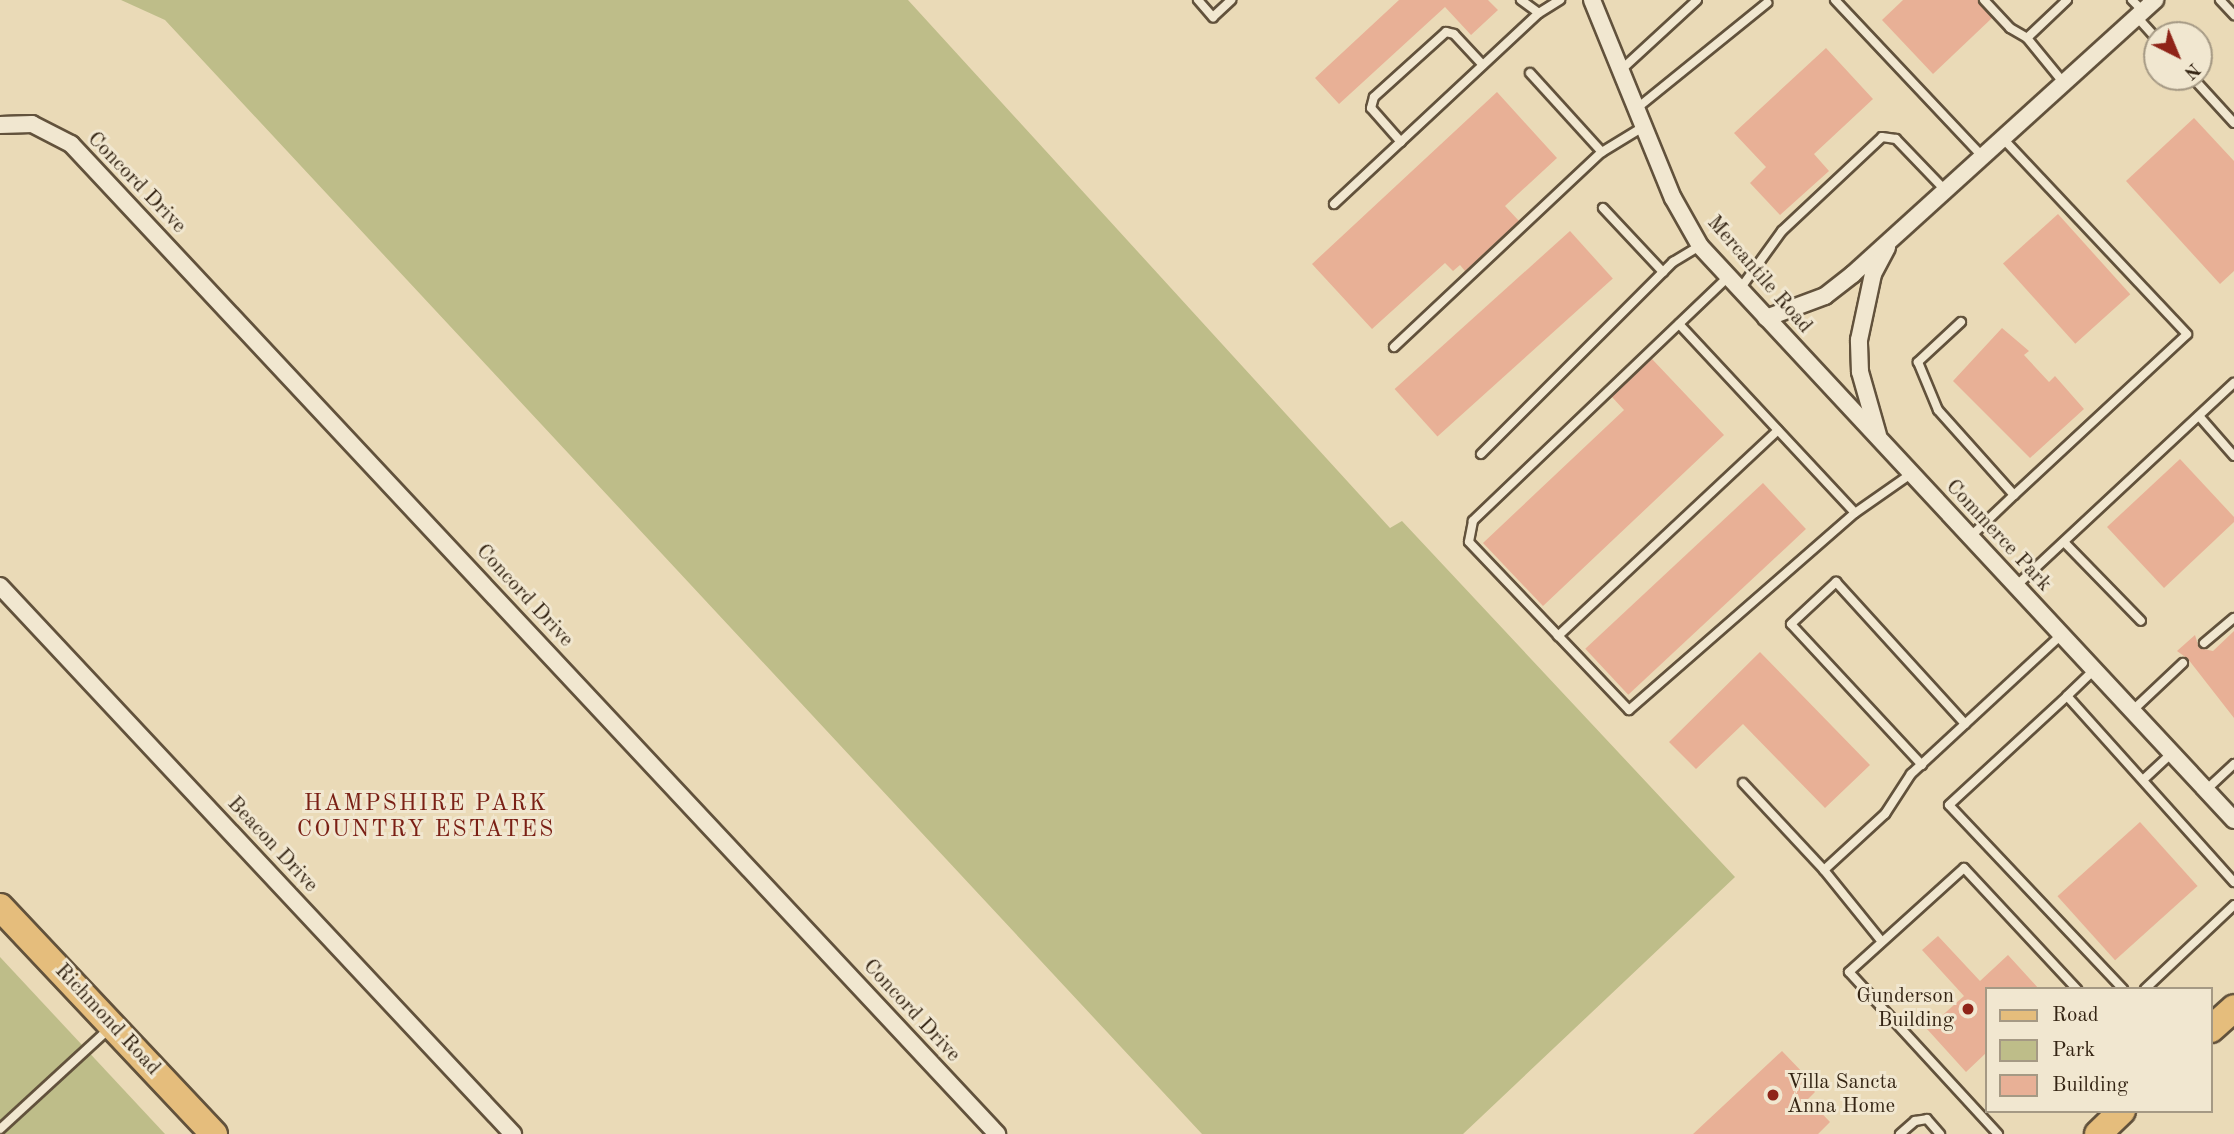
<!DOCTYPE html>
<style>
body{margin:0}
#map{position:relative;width:2234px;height:1134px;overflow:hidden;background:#eadab7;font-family:"Old Standard TT",serif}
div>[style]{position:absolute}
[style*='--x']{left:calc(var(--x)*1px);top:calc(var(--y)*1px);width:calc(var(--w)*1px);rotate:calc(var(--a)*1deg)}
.green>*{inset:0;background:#bebd89}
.building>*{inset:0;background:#e8b096;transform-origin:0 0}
.roads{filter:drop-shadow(2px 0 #62523c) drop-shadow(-2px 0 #62523c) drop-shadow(0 2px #62523c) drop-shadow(0 -2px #62523c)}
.lane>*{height:8px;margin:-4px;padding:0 4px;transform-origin:4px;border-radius:4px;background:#f1e7d0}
.street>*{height:16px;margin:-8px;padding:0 8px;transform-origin:8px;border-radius:8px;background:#f1e7d0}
.primary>*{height:26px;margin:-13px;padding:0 13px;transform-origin:13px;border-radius:13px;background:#e5bd7c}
.dots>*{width:19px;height:19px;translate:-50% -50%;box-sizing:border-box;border:4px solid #f1e7d0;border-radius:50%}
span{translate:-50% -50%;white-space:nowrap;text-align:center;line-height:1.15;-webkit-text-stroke:6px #f1e7d0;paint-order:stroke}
.street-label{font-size:21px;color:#342413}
.poi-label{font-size:21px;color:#342413}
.right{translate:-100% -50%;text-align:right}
.left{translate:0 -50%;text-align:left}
.neighbourhood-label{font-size:23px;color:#7a1f14;letter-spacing:2px}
.legend{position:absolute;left:1985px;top:987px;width:228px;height:126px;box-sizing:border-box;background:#f1e7d0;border:2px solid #a59984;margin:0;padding:9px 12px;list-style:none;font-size:21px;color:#342413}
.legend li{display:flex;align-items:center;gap:14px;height:35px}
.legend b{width:35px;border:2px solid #a59984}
.north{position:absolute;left:2143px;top:21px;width:70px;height:70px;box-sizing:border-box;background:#f1e7d0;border:2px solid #a59984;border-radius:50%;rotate:137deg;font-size:19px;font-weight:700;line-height:28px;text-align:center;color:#342413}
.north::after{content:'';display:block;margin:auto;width:24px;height:32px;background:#8f2418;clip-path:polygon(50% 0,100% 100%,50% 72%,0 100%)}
</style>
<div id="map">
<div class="green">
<i style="clip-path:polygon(121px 0,908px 0,1390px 528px,1402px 521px,1735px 877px,1463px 1134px,1202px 1134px,165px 20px)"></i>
<i style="clip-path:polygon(0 957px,165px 1134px,0 1134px)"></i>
</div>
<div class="building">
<i style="clip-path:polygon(1399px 0,1488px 0,1498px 10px,1471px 35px,1445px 7px,1339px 104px,1315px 78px)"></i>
<i style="clip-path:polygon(1903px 0,1978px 0,1992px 18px,1933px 74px,1882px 20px)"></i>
<i style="clip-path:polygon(1826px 48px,1873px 99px,1814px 154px,1829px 171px,1780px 215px,1750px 183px,1766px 167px,1734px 133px)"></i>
<i style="clip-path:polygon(1497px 92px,1557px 158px,1505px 206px,1519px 221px,1465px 271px,1460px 265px,1453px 271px,1445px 263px,1372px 329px,1312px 264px)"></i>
<i style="clip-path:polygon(2194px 118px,2234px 161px,2234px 271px,2220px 284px,2126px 181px)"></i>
<i style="left:2058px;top:214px;width:108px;height:74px;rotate:48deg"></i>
<i style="left:1570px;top:231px;width:64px;height:236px;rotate:48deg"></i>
<i style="clip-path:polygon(2002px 328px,2029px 351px,2024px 355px,2049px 382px,2055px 376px,2084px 409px,2030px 458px,1953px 381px)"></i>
<i style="clip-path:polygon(1652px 359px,1724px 435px,1543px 606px,1483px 543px,1624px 410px,1612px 397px)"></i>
<i style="clip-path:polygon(2180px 459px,2234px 517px,2234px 522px,2164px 588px,2107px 527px)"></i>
<i style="left:1763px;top:483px;width:63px;height:243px;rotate:47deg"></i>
<i style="clip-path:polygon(2234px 631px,2234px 718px,2188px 659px,2177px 651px,2195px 635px,2199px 648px,2213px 651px)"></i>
<i style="clip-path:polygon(1760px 652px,1870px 765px,1825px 808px,1743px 724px,1696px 769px,1669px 742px)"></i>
<i style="left:2140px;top:822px;width:86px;height:111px;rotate:48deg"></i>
<i style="clip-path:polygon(1938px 936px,1980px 981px,2008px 955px,2039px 989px,1987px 989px,1987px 1052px,1966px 1072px,1927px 1029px,1964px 996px,1922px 950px)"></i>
<i style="clip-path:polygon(1782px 1051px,1806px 1076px,1803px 1079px,1815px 1092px,1808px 1099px,1830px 1122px,1818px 1134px,1693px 1134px)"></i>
</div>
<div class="roads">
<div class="lane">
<i style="--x:1198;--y:0;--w:23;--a:49"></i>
<i style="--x:1213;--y:17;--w:25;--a:-43"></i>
<i style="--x:1521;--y:0;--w:22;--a:36"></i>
<i style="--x:1539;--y:13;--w:25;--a:-32"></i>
<i style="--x:1835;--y:0;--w:214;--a:46.7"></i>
<i style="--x:1984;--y:0;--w:38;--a:47"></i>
<i style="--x:2010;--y:28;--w:20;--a:30"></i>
<i style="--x:2027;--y:38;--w:55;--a:-43.5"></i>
<i style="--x:2132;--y:0;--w:16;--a:45"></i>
<i style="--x:2220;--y:0;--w:21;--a:47"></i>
<i style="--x:2137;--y:17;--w:30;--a:48"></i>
<i style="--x:2027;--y:38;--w:57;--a:50.7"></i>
<i style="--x:1621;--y:70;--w:103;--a:-42.6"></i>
<i style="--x:1530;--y:73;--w:107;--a:47.7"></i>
<i style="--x:2192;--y:77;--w:62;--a:47.6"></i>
<i style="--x:1636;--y:109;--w:169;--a:-39"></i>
<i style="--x:1401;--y:142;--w:45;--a:-131.4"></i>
<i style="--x:1371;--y:108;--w:11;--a:-75"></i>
<i style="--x:1374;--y:97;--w:97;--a:-42.1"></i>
<i style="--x:1446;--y:32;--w:8;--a:14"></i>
<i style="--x:1454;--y:34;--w:42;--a:46.9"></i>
<i style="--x:1334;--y:204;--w:280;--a:-43"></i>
<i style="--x:1603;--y:208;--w:88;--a:46.8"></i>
<i style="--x:1728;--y:277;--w:353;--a:136.3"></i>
<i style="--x:1473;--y:521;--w:21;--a:101"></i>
<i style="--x:1469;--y:542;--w:232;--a:46.4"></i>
<i style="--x:1629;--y:710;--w:300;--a:-41.1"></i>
<i style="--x:1740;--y:289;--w:72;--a:-54.1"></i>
<i style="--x:1782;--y:231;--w:137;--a:-43.2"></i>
<i style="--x:1882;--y:137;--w:14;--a:8"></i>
<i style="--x:1896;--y:139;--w:71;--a:46.1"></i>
<i style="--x:1961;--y:322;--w:59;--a:137.1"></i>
<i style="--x:1918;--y:362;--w:52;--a:67.4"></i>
<i style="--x:1938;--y:410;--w:114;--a:48.2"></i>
<i style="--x:2014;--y:495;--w:236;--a:-42.9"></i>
<i style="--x:2187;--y:334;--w:270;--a:-133.3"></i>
<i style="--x:1679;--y:324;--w:258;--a:47"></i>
<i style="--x:1855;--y:513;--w:68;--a:-34.9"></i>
<i style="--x:1394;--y:347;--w:285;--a:-43.2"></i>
<i style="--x:1602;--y:152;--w:48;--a:-31.4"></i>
<i style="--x:2199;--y:416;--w:53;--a:48.8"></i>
<i style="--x:1481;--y:454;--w:272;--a:-45"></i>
<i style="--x:1673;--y:262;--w:31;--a:-31"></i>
<i style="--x:1970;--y:537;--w:61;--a:-43.7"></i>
<i style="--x:2064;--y:542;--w:110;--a:45.7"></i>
<i style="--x:2016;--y:586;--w:298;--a:-43"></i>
<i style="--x:1558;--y:636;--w:301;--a:-43.1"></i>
<i style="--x:2204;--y:643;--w:39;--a:-40"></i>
<i style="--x:2067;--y:696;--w:37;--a:-44"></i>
<i style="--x:2132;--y:711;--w:70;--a:-43.3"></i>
<i style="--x:1922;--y:765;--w:192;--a:-132.9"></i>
<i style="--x:1791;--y:624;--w:62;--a:-43"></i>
<i style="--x:1836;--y:582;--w:192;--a:47.7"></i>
<i style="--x:2144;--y:779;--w:38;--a:-43"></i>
<i style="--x:1743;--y:783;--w:119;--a:47"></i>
<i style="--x:1824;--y:870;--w:92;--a:51.1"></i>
<i style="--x:2206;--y:790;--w:38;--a:-43"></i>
<i style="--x:1824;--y:870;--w:83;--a:-42.6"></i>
<i style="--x:1885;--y:814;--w:48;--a:-57"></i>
<i style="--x:1911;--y:774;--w:205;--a:-42.8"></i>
<i style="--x:2123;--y:989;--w:253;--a:-133.4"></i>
<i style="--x:1949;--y:805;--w:161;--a:-42.7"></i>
<i style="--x:2067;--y:696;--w:250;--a:48.1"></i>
<i style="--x:2145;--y:989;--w:122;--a:-43.3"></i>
<i style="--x:0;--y:1129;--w:149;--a:-42.6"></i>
<i style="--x:1900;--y:1134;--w:20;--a:-41"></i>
<i style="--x:1915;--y:1121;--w:12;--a:-9"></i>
<i style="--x:1927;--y:1119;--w:20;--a:49"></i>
<i style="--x:1998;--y:1134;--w:220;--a:-132.6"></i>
<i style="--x:1849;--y:972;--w:155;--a:-42.1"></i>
<i style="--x:1964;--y:868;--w:166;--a:47"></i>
</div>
<div class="street">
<i style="--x:1592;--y:0;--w:214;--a:67.8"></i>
<i style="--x:1673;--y:198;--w:55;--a:60.6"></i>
<i style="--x:1700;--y:246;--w:784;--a:47.07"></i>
<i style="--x:0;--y:125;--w:32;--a:-2"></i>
<i style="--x:32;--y:124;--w:44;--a:27.1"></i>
<i style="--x:71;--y:144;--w:1356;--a:46.91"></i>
<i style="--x:1766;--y:318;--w:63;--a:-20.4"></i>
<i style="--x:1825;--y:296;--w:36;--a:-38"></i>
<i style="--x:1853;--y:274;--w:408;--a:-42.2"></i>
<i style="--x:1878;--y:435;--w:66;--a:-105.9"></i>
<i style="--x:1860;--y:372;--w:32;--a:-92"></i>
<i style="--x:1859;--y:340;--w:67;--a:-78"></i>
<i style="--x:1873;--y:274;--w:30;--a:-62"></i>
<i style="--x:0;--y:586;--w:751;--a:46.89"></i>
</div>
<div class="primary">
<i style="--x:0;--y:907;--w:312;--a:46.7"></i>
<i style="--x:2211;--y:1029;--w:31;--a:-42"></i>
<i style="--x:2098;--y:1134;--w:33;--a:-44"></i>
</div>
</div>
<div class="dots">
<i style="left:1968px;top:1009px;background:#8f2418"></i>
<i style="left:1773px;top:1095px;background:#8f2418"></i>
</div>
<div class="street-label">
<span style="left:136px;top:183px;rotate:46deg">Concord Drive</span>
<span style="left:1759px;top:275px;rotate:49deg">Mercantile Road</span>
<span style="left:1998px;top:536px;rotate:47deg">Commerce Park</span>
<span style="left:524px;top:596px;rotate:47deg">Concord Drive</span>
<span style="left:272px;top:845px;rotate:47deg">Beacon Drive</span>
<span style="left:911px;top:1011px;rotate:47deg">Concord Drive</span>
<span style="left:107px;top:1020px;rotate:47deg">Richmond Road</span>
</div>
<div class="poi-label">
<span class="right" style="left:1954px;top:1009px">Gunderson<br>Building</span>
<span class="left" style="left:1787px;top:1095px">Villa Sancta<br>Anna Home</span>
</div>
<div class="neighbourhood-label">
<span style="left:426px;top:817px">HAMPSHIRE PARK<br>COUNTRY ESTATES</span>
</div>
<ul class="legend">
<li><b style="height:9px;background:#e5bd7c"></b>Road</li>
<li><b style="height:19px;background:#bebd89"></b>Park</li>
<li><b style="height:19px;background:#e8b096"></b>Building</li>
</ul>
<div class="north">N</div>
</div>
